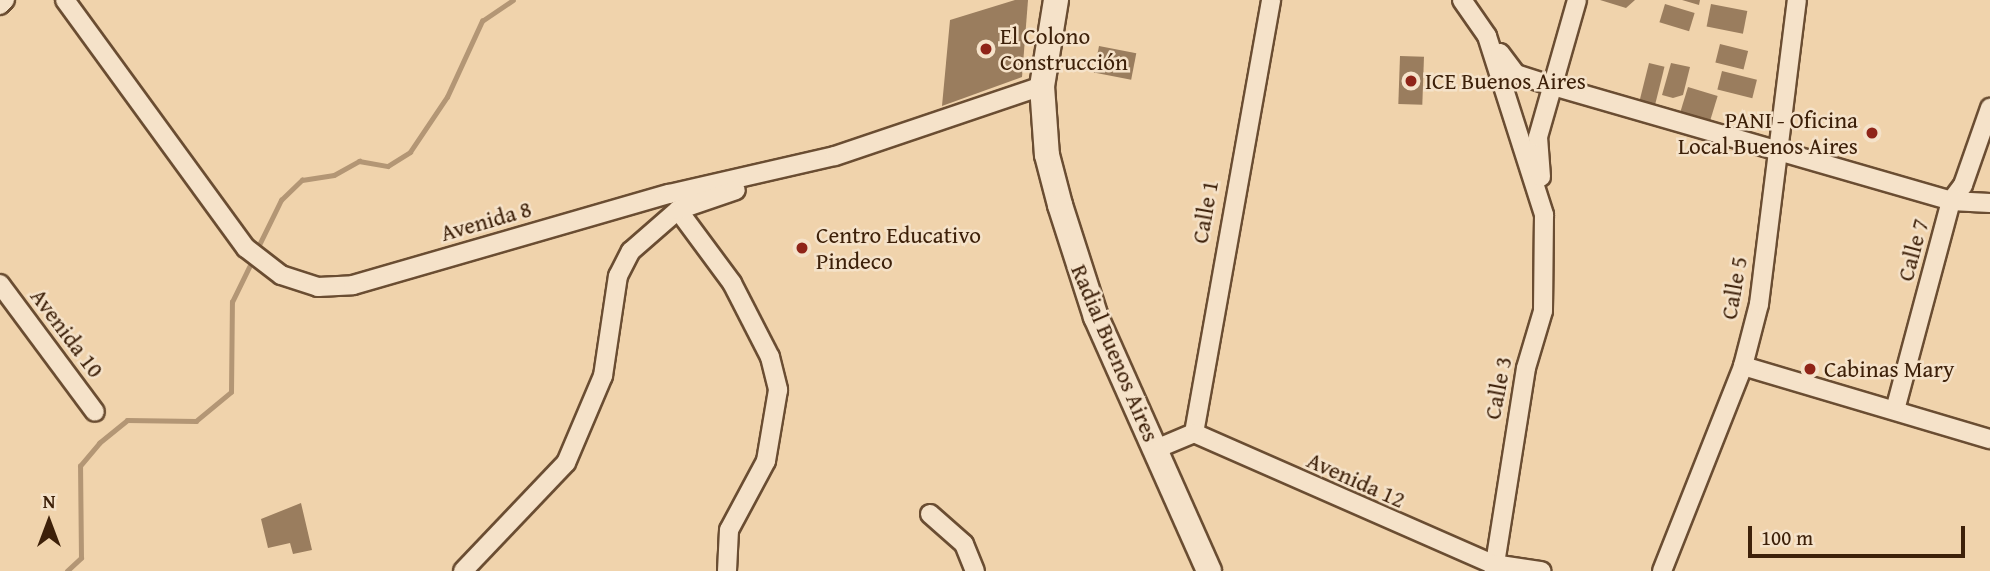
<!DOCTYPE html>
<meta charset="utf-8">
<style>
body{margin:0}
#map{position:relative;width:1990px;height:571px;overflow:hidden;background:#f0d3ac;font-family:"Gentium Book Plus",serif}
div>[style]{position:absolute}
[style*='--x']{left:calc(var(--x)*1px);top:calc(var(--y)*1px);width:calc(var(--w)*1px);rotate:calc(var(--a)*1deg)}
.stream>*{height:4.5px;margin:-2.25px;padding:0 2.25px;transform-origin:2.25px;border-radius:2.25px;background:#b39675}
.building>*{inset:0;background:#9a7d5e;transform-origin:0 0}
.roads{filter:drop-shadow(2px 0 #6a4d32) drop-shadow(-2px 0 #6a4d32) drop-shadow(0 2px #6a4d32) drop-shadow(0 -2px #6a4d32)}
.minor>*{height:18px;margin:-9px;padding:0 9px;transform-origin:9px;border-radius:9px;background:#f5e2c9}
.secondary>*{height:24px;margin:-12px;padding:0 12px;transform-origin:12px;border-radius:12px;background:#f5e2c9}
.dots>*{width:19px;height:19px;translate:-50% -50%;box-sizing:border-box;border:4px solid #f5e2c9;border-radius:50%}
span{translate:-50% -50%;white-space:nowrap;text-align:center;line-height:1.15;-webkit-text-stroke:5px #f5e2c9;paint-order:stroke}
.poi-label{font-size:23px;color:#3d2009}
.left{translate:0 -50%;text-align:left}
.right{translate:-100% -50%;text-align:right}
.street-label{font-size:23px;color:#3d2009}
.north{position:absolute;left:14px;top:487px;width:70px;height:70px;-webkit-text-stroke:5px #f5e2c9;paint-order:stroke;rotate:0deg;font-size:19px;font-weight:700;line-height:28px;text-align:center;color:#3d2009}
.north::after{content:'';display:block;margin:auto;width:24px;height:32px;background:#3d2009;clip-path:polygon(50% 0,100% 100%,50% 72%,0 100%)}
.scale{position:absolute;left:1748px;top:526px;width:217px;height:32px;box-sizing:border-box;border:4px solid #3d2009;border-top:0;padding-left:9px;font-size:21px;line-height:24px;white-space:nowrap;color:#3d2009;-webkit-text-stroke:5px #f5e2c9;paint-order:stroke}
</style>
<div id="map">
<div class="stream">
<i style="--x:259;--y:245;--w:50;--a:-63.9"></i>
<i style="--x:281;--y:200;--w:29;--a:-44"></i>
<i style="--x:302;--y:180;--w:32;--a:-9"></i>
<i style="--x:334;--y:175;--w:29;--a:-29"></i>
<i style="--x:359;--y:161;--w:29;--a:10"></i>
<i style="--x:388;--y:166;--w:26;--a:-32"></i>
<i style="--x:410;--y:152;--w:66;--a:-56.1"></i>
<i style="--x:447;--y:97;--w:84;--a:-65.3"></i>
<i style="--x:482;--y:21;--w:37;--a:-34"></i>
<i style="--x:67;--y:571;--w:19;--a:-43"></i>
<i style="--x:81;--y:558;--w:92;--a:-90.6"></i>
<i style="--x:80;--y:466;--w:30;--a:-50"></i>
<i style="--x:99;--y:443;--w:36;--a:-39"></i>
<i style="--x:127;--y:420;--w:69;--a:0.8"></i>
<i style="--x:196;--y:421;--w:45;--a:-39.6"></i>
<i style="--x:231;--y:392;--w:90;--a:-89.4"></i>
<i style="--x:232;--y:302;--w:39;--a:-64"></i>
</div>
<div class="building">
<i style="clip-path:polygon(1015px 0,1028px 0,1022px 77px,942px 106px,950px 20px)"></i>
<i style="clip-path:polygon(1600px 0,1635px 0,1626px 8px)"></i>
<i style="clip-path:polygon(1682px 0,1700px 0,1699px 5px)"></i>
<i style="left:1665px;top:4px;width:31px;height:19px;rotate:17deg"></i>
<i style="left:1711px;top:4px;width:37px;height:23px;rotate:11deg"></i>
<i style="left:1720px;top:44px;width:29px;height:19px;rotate:14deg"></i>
<i style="left:1099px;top:46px;width:38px;height:27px;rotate:11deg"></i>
<i style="left:1400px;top:56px;width:24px;height:48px;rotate:2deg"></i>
<i style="left:1649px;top:63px;width:16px;height:40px;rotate:14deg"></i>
<i style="clip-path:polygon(1671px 63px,1690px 67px,1683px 95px,1673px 98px,1662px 95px)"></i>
<i style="left:1722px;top:71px;width:36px;height:19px;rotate:14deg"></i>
<i style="left:1688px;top:87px;width:31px;height:26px;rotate:17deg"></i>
<i style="clip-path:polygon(301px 503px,312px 550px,293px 554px,290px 543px,268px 548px,261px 519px)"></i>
</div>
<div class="roads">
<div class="minor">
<i style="--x:65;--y:0;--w:307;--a:53.9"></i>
<i style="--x:246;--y:248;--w:44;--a:37.6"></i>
<i style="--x:281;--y:275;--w:39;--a:18"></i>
<i style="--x:318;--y:287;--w:35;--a:-3"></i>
<i style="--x:353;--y:285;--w:329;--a:-16.1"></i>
<i style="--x:669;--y:194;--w:170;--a:-12.9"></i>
<i style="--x:835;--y:156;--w:219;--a:-18.7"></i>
<i style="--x:1462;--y:0;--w:44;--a:55.2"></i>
<i style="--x:1487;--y:36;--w:188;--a:72.3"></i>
<i style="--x:1544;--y:215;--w:96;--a:90.6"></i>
<i style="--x:1543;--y:311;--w:59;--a:106.6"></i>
<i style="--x:1526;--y:368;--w:206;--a:99"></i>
<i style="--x:0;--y:5;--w:7;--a:-45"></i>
<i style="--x:1500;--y:53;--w:26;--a:53"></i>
<i style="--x:1516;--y:74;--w:36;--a:18"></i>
<i style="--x:1550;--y:85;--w:417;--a:16.1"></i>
<i style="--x:1951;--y:201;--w:39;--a:3"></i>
<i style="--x:1541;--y:177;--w:40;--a:-94.3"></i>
<i style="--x:1538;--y:137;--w:142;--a:-74.1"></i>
<i style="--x:678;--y:210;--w:91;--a:53.5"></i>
<i style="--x:732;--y:283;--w:83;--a:62.8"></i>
<i style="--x:770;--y:357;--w:34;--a:76"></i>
<i style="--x:778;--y:390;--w:72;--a:99.6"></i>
<i style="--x:766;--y:461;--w:78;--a:118.2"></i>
<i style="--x:729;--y:530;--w:41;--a:92.8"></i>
<i style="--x:0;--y:284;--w:159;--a:53.4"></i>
<i style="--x:1743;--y:366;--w:258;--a:16.5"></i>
<i style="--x:1895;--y:410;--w:216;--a:-75"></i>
<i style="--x:1951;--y:201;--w:20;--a:-53"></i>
<i style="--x:1963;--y:185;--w:82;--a:-70.7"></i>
<i style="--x:1194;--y:433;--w:440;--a:-79.9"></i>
<i style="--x:1156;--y:449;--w:41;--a:-22.8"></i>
<i style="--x:1194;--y:433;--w:326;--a:23.7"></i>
<i style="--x:1493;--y:564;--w:49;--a:8.3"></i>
<i style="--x:930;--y:514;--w:45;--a:41.4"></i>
<i style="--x:964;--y:544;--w:29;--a:68"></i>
<i style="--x:463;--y:571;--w:149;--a:-46.4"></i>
<i style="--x:566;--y:463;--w:95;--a:-67"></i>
<i style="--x:603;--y:376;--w:101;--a:-81.5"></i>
<i style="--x:618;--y:276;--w:28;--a:-63"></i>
<i style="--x:631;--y:251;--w:62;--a:-41.1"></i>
<i style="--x:678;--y:210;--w:61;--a:-19"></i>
<i style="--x:1662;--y:571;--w:220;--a:-68.4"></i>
<i style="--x:1743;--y:366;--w:64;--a:-75.5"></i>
<i style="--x:1759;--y:304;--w:306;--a:-82.9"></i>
</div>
<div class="secondary">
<i style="--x:1056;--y:0;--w:87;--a:99.2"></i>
<i style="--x:1042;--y:86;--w:69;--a:85.9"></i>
<i style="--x:1047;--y:155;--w:52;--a:75.4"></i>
<i style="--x:1060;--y:205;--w:118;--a:72.2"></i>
<i style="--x:1096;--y:317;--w:278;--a:66"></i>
</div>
</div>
<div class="dots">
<i style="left:986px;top:49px;background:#8f2418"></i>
<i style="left:1411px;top:81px;background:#8f2418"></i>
<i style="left:1872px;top:133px;background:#8f2418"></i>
<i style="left:802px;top:248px;background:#8f2418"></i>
<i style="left:1810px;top:369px;background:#8f2418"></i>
</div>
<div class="poi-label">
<span class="left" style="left:1000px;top:49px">El Colono<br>Construcción</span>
<span class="left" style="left:1425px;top:81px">ICE Buenos Aires</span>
<span class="right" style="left:1858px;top:133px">PANI - Oficina<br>Local Buenos Aires</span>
<span class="left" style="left:816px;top:248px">Centro Educativo<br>Pindeco</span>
<span class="left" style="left:1824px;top:369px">Cabinas Mary</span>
</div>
<div class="street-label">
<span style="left:1205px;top:212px;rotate:-80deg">Calle 1</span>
<span style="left:486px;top:221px;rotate:-16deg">Avenida 8</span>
<span style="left:1913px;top:250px;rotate:-75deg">Calle 7</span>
<span style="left:1734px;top:288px;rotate:-80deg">Calle 5</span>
<span style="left:67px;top:333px;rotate:53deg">Avenida 10</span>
<span style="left:1115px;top:353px;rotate:67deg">Radial Buenos Aires</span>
<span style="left:1498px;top:388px;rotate:-79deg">Calle 3</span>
<span style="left:1356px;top:480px;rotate:24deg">Avenida 12</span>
</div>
<div class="north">N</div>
<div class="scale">100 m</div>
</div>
